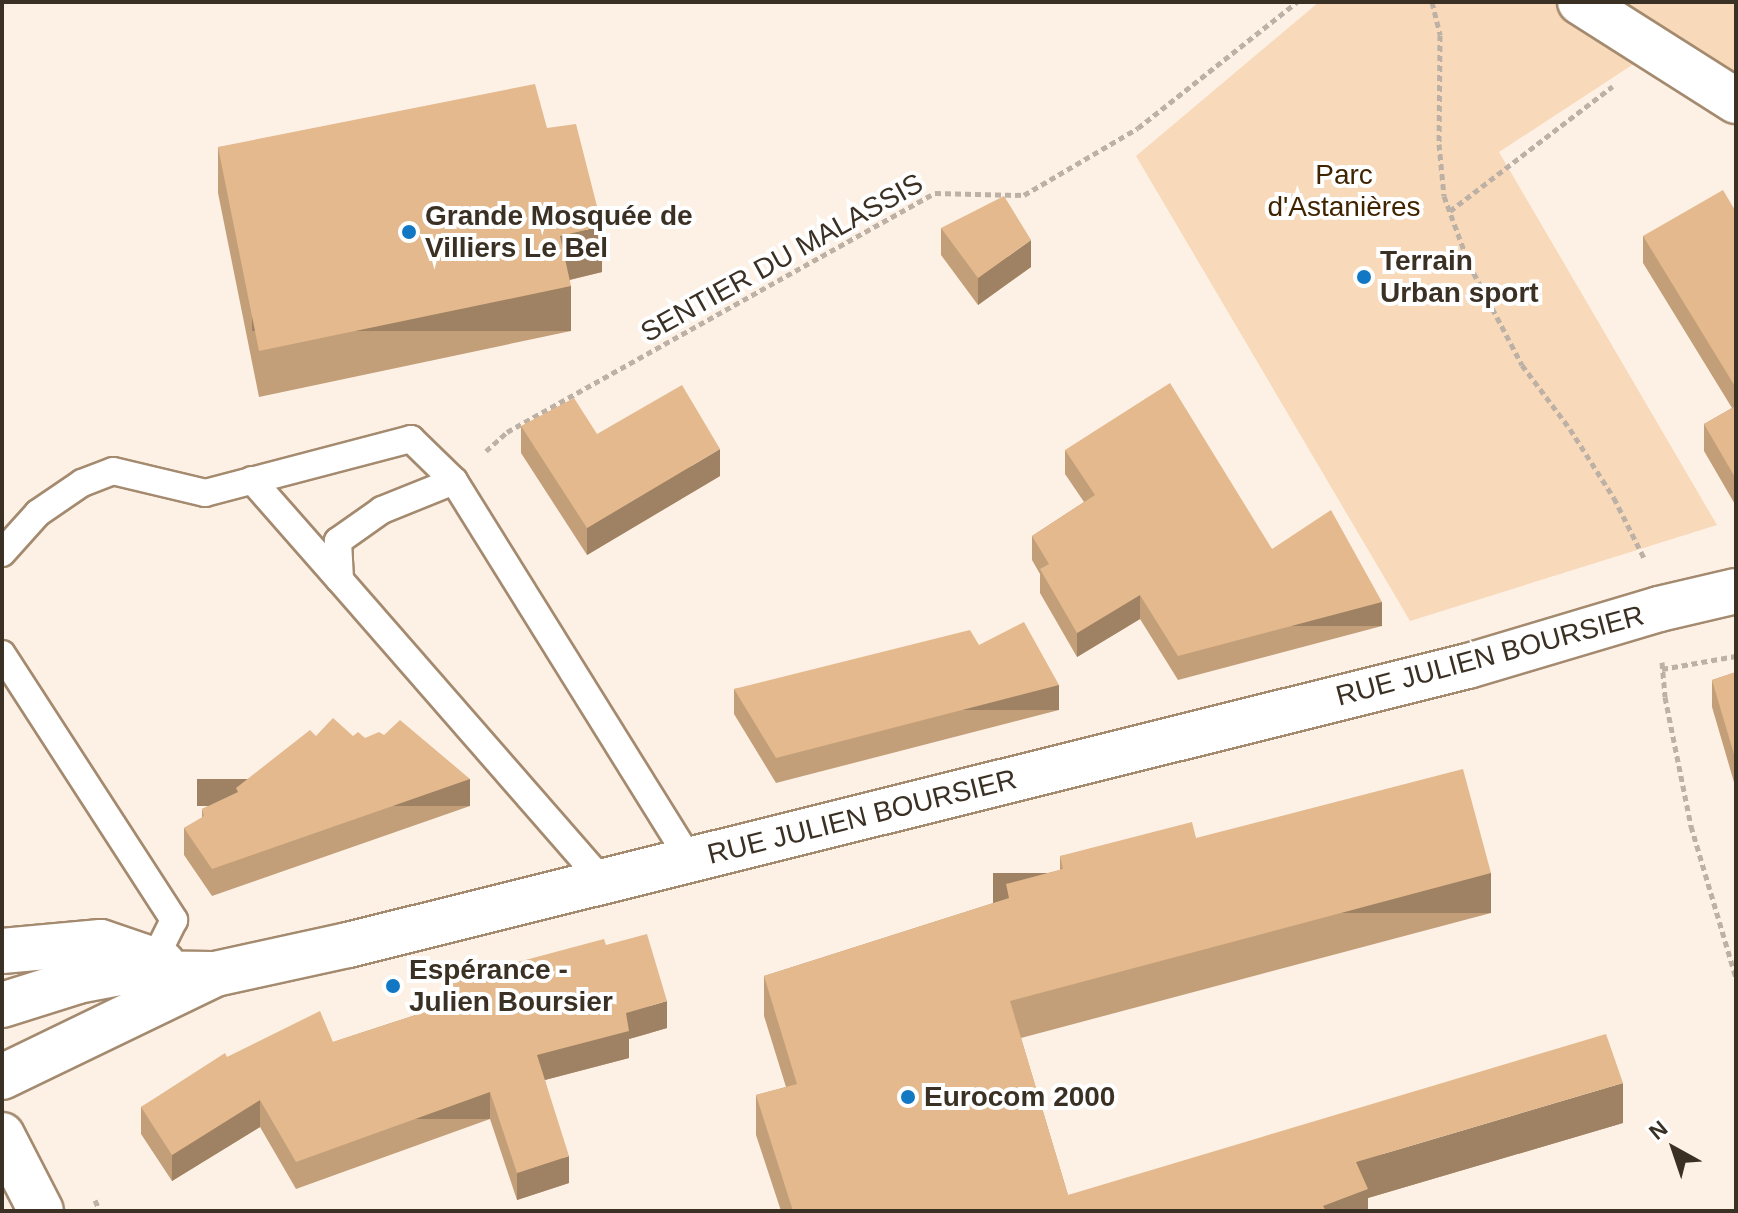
<!DOCTYPE html>
<meta charset="utf-8">
<style>
body{margin:0}
#map{position:relative;width:1738px;height:1213px;overflow:hidden;background:#fdf1e6;font-family:Helvetica,sans-serif}
div>[style]{position:absolute}
[style*='--x']{left:calc(var(--x)*1px);top:calc(var(--y)*1px);width:calc(var(--w)*1px);rotate:calc(var(--a)*1deg)}
.green>*{inset:0;background:#f8d9b9}
.path>*{height:5px;margin-top:-2.5px;transform-origin:0;background:repeating-linear-gradient(90deg,#bdb1a6 0 6px,transparent 0 10px)}
.roads{filter:drop-shadow(2px 0 #a48a6f) drop-shadow(-2px 0 #a48a6f) drop-shadow(0 2px #a48a6f) drop-shadow(0 -2px #a48a6f)}
.lane>*{height:26px;margin:-13px;padding:0 13px;transform-origin:13px;border-radius:13px;background:#fff}
.street>*{height:44px;margin:-22px;padding:0 22px;transform-origin:22px;border-radius:22px;background:#fff}
.primary>*{height:44px;margin:-22px;padding:0 22px;transform-origin:22px;border-radius:22px;background:#fff}
.wall>*{inset:0;background:#c39f79}
.shaded-wall>*{inset:0;background:#9f8263;transform-origin:0 0}
.building>*{inset:0;background:#e3b98d}
.dots>*{width:22px;height:22px;translate:-50% -50%;box-sizing:border-box;border:4px solid #fff;border-radius:50%}
span{translate:-50% -50%;white-space:nowrap;text-align:center;line-height:1.15;-webkit-text-stroke:8px #fff;paint-order:stroke}
.park-label{font-size:28px;color:#402400}
.poi-label{font-size:28px;color:#3b3024;font-weight:700}
.left{translate:0 -50%;text-align:left}
.street-label{font-size:28px;color:#3b3024}
.frame{position:absolute;inset:0;border:4px solid #3b3024;pointer-events:none}
.north{position:absolute;left:1634px;top:1109px;width:80px;height:80px;-webkit-text-stroke:6px #fff;paint-order:stroke;rotate:320deg;font-size:22px;font-weight:700;line-height:32px;text-align:center;color:#3b3024}
.north::after{content:'';display:block;margin:auto;width:28px;height:36px;background:#3b3024;clip-path:polygon(50% 0,100% 100%,50% 72%,0 100%)}
</style>
<div id="map">
<div class="green">
<i style="clip-path:polygon(1319px 2px,1736px 2px,1736px 75px,1678px 35px,1499px 152px,1717px 525px,1410px 621px,1136px 156px)"></i>
</div>
<div class="path">
<i style="--x:1432;--y:2;--w:34;--a:76"></i>
<i style="--x:1440;--y:35;--w:109;--a:90.5"></i>
<i style="--x:1439;--y:144;--w:52;--a:84.5"></i>
<i style="--x:1444;--y:196;--w:72;--a:69.8"></i>
<i style="--x:1469;--y:264;--w:114;--a:62.3"></i>
<i style="--x:1522;--y:365;--w:80;--a:53.1"></i>
<i style="--x:1570;--y:429;--w:82;--a:57.5"></i>
<i style="--x:1614;--y:498;--w:67;--a:63.4"></i>
<i style="--x:1450;--y:211;--w:205;--a:-37.5"></i>
<i style="--x:486;--y:451;--w:28;--a:-42"></i>
<i style="--x:507;--y:432;--w:490;--a:-29.2"></i>
<i style="--x:935;--y:193;--w:89;--a:1.3"></i>
<i style="--x:1024;--y:195;--w:132;--a:-30.4"></i>
<i style="--x:1138;--y:128;--w:203;--a:-38.4"></i>
<i style="--x:1662;--y:662;--w:35;--a:85"></i>
<i style="--x:1665;--y:697;--w:132;--a:78.6"></i>
<i style="--x:1691;--y:826;--w:159;--a:73.5"></i>
<i style="--x:1662;--y:669;--w:75;--a:-10"></i>
<i style="--x:95;--y:1200;--w:12;--a:66"></i>
</div>
<div class="roads">
<div class="lane">
<i style="--x:252;--y:480;--w:133;--a:48.7"></i>
<i style="--x:454;--y:481;--w:78;--a:158.1"></i>
<i style="--x:382;--y:510;--w:54;--a:144.8"></i>
<i style="--x:338;--y:541;--w:39;--a:87"></i>
<i style="--x:340;--y:580;--w:400;--a:48.9"></i>
<i style="--x:2;--y:553;--w:54;--a:-48"></i>
<i style="--x:38;--y:513;--w:53;--a:-34.3"></i>
<i style="--x:82;--y:483;--w:33;--a:-21"></i>
<i style="--x:113;--y:471;--w:95;--a:13.4"></i>
<i style="--x:205;--y:493;--w:213;--a:-14.7"></i>
<i style="--x:411;--y:439;--w:60;--a:44.3"></i>
<i style="--x:454;--y:481;--w:446;--a:58.1"></i>
<i style="--x:2;--y:654;--w:317;--a:57.1"></i>
<i style="--x:174;--y:920;--w:45;--a:116.6"></i>
</div>
<div class="street">
<i style="--x:1580;--y:2;--w:185;--a:32.4"></i>
<i style="--x:2;--y:951;--w:99;--a:-5.2"></i>
<i style="--x:101;--y:942;--w:65;--a:19"></i>
<i style="--x:2;--y:1005;--w:80;--a:-17.5"></i>
<i style="--x:78;--y:981;--w:43;--a:-10.8"></i>
<i style="--x:120;--y:973;--w:93;--a:0.6"></i>
<i style="--x:2;--y:1077;--w:237;--a:-25.8"></i>
<i style="--x:215;--y:974;--w:136;--a:-12.3"></i>
<i style="--x:348;--y:945;--w:1154;--a:-13.99"></i>
<i style="--x:1468;--y:666;--w:199;--a:-16.6"></i>
<i style="--x:1659;--y:609;--w:79;--a:-13.2"></i>
</div>
<div class="primary">
<i style="--x:2;--y:1135;--w:85;--a:62.8"></i>
</div>
</div>
<div class="wall">
<i style="clip-path:polygon(547px 128px,602px 272px,570px 280px,571px 331px,259px 397px,218px 193px,218px 147px)"></i>
<i style="clip-path:polygon(1736px 212px,1736px 506px,1704px 451px,1704px 424px,1732px 408px,1643px 263px,1643px 236px)"></i>
<i style="clip-path:polygon(941px 228px,1031px 267px,978px 305px,941px 255px)"></i>
<i style="clip-path:polygon(521px 426px,597px 434px,720px 476px,587px 555px,521px 453px)"></i>
<i style="clip-path:polygon(1065px 450px,1272px 549px,1382px 626px,1178px 680px,1140px 619px,1077px 657px,1040px 593px,1040px 574px,1032px 560px,1032px 536px,1084px 502px,1065px 474px)"></i>
<i style="clip-path:polygon(979px 645px,1059px 710px,776px 783px,734px 714px,734px 689px)"></i>
<i style="clip-path:polygon(1736px 672px,1736px 789px,1712px 707px,1712px 680px)"></i>
<i style="clip-path:polygon(316px 736px,353px 736px,365px 738px,470px 806px,212px 896px,184px 855px,184px 828px,202px 818px,202px 809px,236px 793px,236px 788px)"></i>
<i style="clip-path:polygon(1196px 838px,1491px 913px,1021px 1038px,1068px 1195px,1623px 1123px,1368px 1198px,1368px 1211px,781px 1211px,756px 1135px,756px 1095px,786px 1087px,764px 1016px,764px 976px,1006px 899px,1006px 884px,1060px 870px,1060px 856px)"></i>
<i style="clip-path:polygon(606px 945px,667px 1028px,629px 1039px,629px 1058px,545px 1080px,569px 1183px,517px 1200px,490px 1119px,296px 1189px,260px 1127px,172px 1181px,141px 1134px,141px 1107px,227px 1057px,333px 1042px,443px 1006px,443px 982px)"></i>
</div>
<div class="shaded-wall">
<i style="clip-path:polygon(602px 226px,602px 272px,560px 282px,560px 236px)"></i>
<i style="clip-path:polygon(1031px 240px,1031px 267px,978px 305px,978px 278px)"></i>
<i style="left:571px;top:286px;width:45px;height:319px;rotate:90deg"></i>
<i style="clip-path:polygon(720px 449px,720px 476px,587px 555px,587px 528px)"></i>
<i style="clip-path:polygon(1140px 595px,1140px 619px,1077px 657px,1077px 633px)"></i>
<i style="left:1382px;top:602px;width:24px;height:211px;rotate:90deg"></i>
<i style="left:1059px;top:685px;width:25px;height:292px;rotate:90deg"></i>
<i style="left:470px;top:779px;width:27px;height:273px;rotate:90deg"></i>
<i style="left:1491px;top:873px;width:40px;height:498px;rotate:90deg"></i>
<i style="clip-path:polygon(667px 1001px,667px 1028px,629px 1039px,629px 1058px,537px 1082px,537px 1055px,626px 1013px)"></i>
<i style="clip-path:polygon(1623px 1083px,1623px 1123px,1368px 1198px,1368px 1211px,1323px 1211px,1323px 1206px,1356px 1162px)"></i>
<i style="left:490px;top:1092px;width:27px;height:206px;rotate:90deg"></i>
<i style="clip-path:polygon(260px 1100px,260px 1127px,172px 1181px,172px 1155px)"></i>
<i style="clip-path:polygon(569px 1156px,569px 1183px,517px 1200px,517px 1173px)"></i>
</div>
<div class="building">
<i style="clip-path:polygon(535px 84px,547px 128px,576px 124px,602px 226px,560px 236px,571px 286px,259px 351px,218px 147px)"></i>
<i style="clip-path:polygon(1723px 190px,1736px 212px,1736px 388px,1643px 236px)"></i>
<i style="clip-path:polygon(1004px 196px,1031px 240px,978px 278px,941px 228px)"></i>
<i style="clip-path:polygon(1170px 383px,1272px 549px,1331px 510px,1382px 602px,1178px 656px,1140px 595px,1077px 633px,1040px 569px,1049px 564px,1032px 536px,1095px 495px,1065px 450px)"></i>
<i style="clip-path:polygon(682px 385px,720px 449px,587px 528px,521px 426px,574px 398px,597px 434px)"></i>
<i style="clip-path:polygon(1736px 406px,1736px 479px,1704px 424px)"></i>
<i style="clip-path:polygon(1024px 622px,1059px 685px,776px 758px,734px 689px,970px 630px,979px 645px)"></i>
<i style="clip-path:polygon(1736px 672px,1736px 761px,1712px 680px)"></i>
<i style="clip-path:polygon(333px 718px,353px 736px,358px 732px,365px 738px,379px 732px,384px 735px,400px 720px,470px 779px,212px 869px,184px 828px,204px 816px,202px 809px,238px 792px,236px 788px,310px 730px,316px 736px)"></i>
<i style="clip-path:polygon(1463px 769px,1491px 873px,1010px 1001px,1068px 1195px,1606px 1034px,1623px 1083px,1356px 1162px,1368px 1189px,1323px 1206px,1326px 1211px,793px 1211px,756px 1095px,797px 1084px,764px 976px,1009px 898px,1006px 884px,1063px 869px,1060px 856px,1192px 822px,1196px 838px)"></i>
<i style="clip-path:polygon(647px 934px,667px 1001px,626px 1013px,629px 1031px,537px 1055px,569px 1156px,517px 1173px,490px 1092px,296px 1162px,260px 1100px,172px 1155px,141px 1107px,225px 1053px,227px 1057px,320px 1011px,333px 1042px,449px 1004px,443px 982px,604px 939px,606px 945px)"></i>
</div>
<div class="dots">
<i style="left:409px;top:232px;background:#1278c3"></i>
<i style="left:1364px;top:277px;background:#1278c3"></i>
<i style="left:393px;top:986px;background:#1278c3"></i>
<i style="left:908px;top:1097px;background:#1278c3"></i>
</div>
<div class="park-label">
<span style="left:1344px;top:191px">Parc<br>d'Astanières</span>
</div>
<div class="poi-label">
<span class="left" style="left:425px;top:232px">Grande Mosquée de<br>Villiers Le Bel</span>
<span class="left" style="left:1380px;top:277px">Terrain<br>Urban sport</span>
<span class="left" style="left:409px;top:986px">Espérance -<br>Julien Boursier</span>
<span class="left" style="left:924px;top:1097px">Eurocom 2000</span>
</div>
<div class="street-label">
<span style="left:782px;top:258px;rotate:-29deg">SENTIER DU MALASSIS</span>
<span style="left:1490px;top:656px;rotate:-15deg">RUE JULIEN BOURSIER</span>
<span style="left:862px;top:817px;rotate:-14deg">RUE JULIEN BOURSIER</span>
</div>
<div class="frame"></div>
<div class="north">N</div>
</div>
